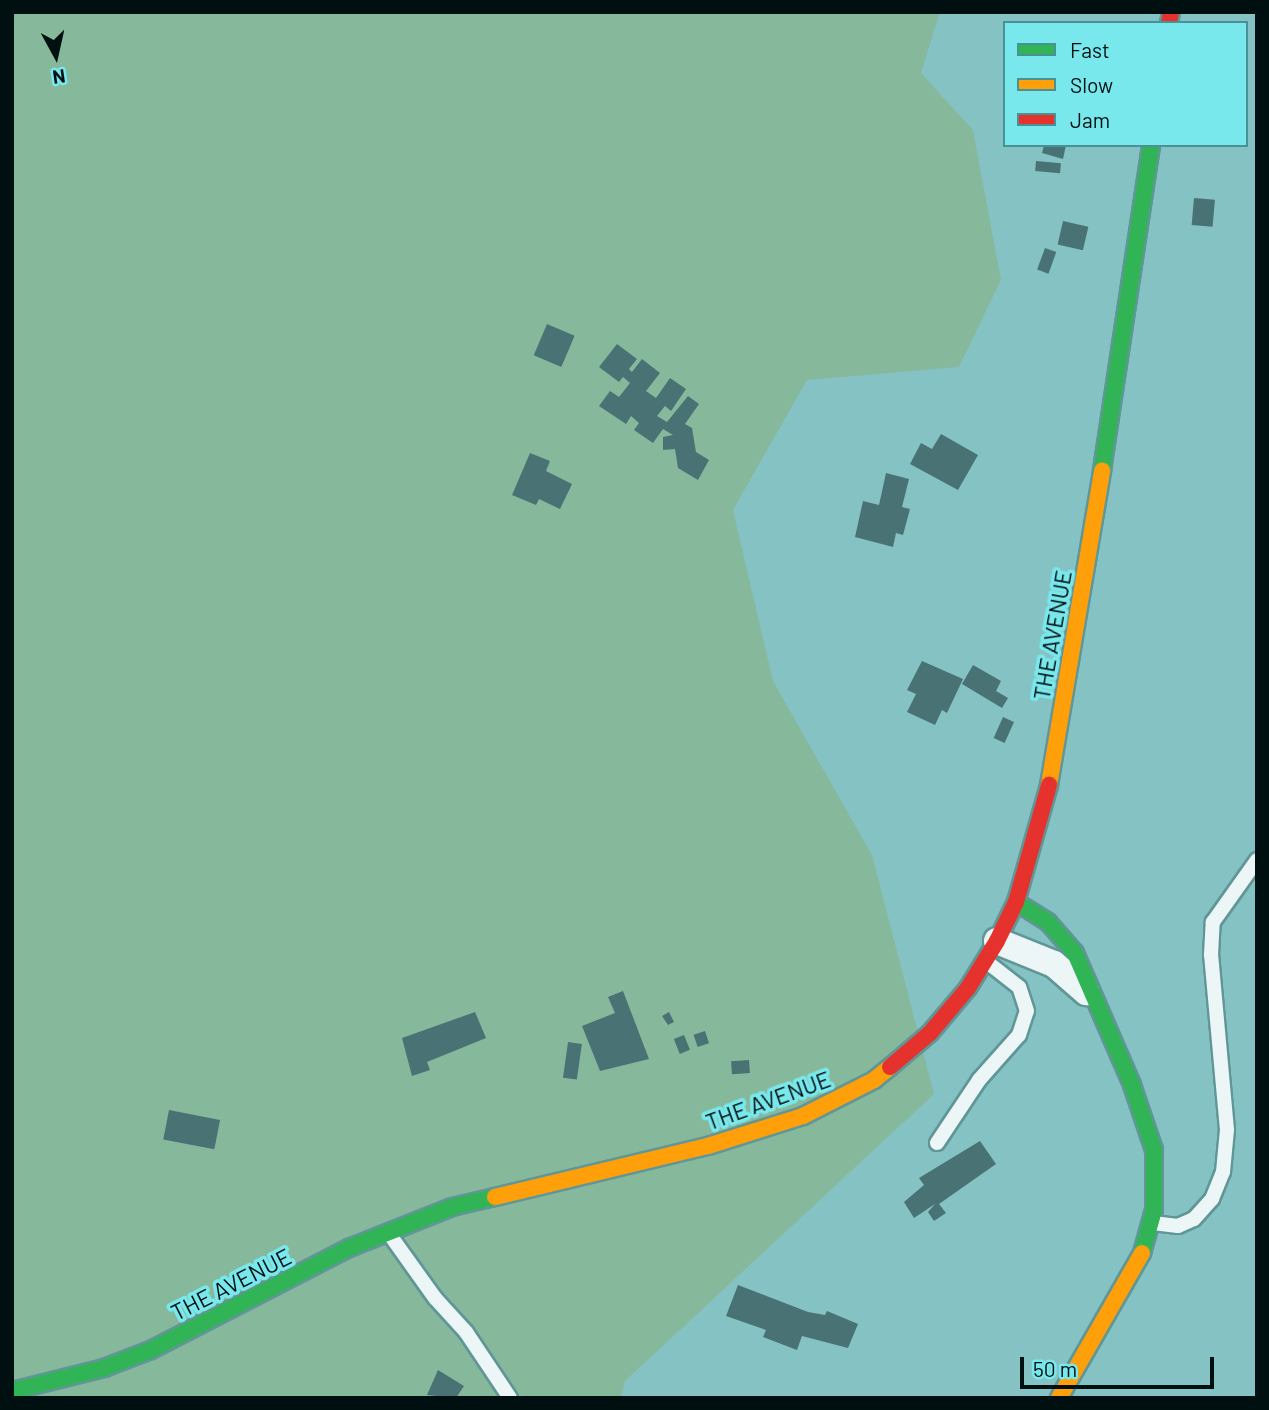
<!DOCTYPE html>
<style>
body{margin:0}
#map{position:relative;width:1269px;height:1410px;overflow:hidden;background:#85c2c4;font-family:Barlow,sans-serif}
div>[style]{position:absolute}
[style*='--x']{left:calc(var(--x)*1px);top:calc(var(--y)*1px);width:calc(var(--w)*1px);rotate:calc(var(--a)*1deg)}
.green>*{inset:0;background:#86b99c}
.building>*{inset:0;background:#497274;transform-origin:0 0}
.roads{filter:drop-shadow(2px 0 #619697) drop-shadow(-2px 0 #619697) drop-shadow(0 2px #619697) drop-shadow(0 -2px #619697)}
.lane>*{height:14px;margin:-7px;padding:0 7px;transform-origin:7px;border-radius:7px;background:#edf6f6}
.street>*{height:26px;margin:-13px;padding:0 13px;transform-origin:13px;border-radius:13px;background:#edf6f6}
.fast>*{height:16px;margin:-8px;padding:0 8px;transform-origin:8px;border-radius:8px;background:#30b455}
.slow>*{height:16px;margin:-8px;padding:0 8px;transform-origin:8px;border-radius:8px;background:#ff9f0a}
.jam>*{height:16px;margin:-8px;padding:0 8px;transform-origin:8px;border-radius:8px;background:#e5322d}
span{translate:-50% -50%;white-space:nowrap;text-align:center;line-height:1.15;-webkit-text-stroke:7px #78e8ed;paint-order:stroke}
.street-label{font-size:23px;color:#001011}
.frame{position:absolute;inset:0;border:14px solid #001011;pointer-events:none}
.legend{position:absolute;left:1003px;top:21px;width:245px;height:126px;box-sizing:border-box;background:#78e8ed;border:2px solid #489295;margin:0;padding:9px 12px;list-style:none;font-size:21px;color:#001011}
.legend li{display:flex;align-items:center;gap:14px;height:35px}
.legend b{width:35px;border:2px solid #489295}
.north{position:absolute;left:21px;top:21px;width:70px;height:70px;-webkit-text-stroke:5px #78e8ed;paint-order:stroke;rotate:172deg;font-size:19px;font-weight:700;line-height:28px;text-align:center;color:#001011}
.north::after{content:'';display:block;margin:auto;width:24px;height:32px;background:#001011;clip-path:polygon(50% 0,100% 100%,50% 72%,0 100%)}
.scale{position:absolute;left:1020px;top:1357px;width:194px;height:32px;box-sizing:border-box;border:4px solid #001011;border-top:0;padding-left:9px;font-size:21px;line-height:24px;white-space:nowrap;color:#001011;-webkit-text-stroke:5px #78e8ed;paint-order:stroke}
</style>
<div id="map">
<div class="green">
<i style="clip-path:polygon(12px 12px,940px 12px,921px 73px,973px 130px,1001px 280px,959px 367px,807px 380px,733px 510px,773px 681px,872px 855px,934px 1094px,625px 1381px,621px 1398px,12px 1398px)"></i>
</div>
<div class="building">
<i style="clip-path:polygon(1044px 145px,1066px 145px,1063px 159px,1042px 153px)"></i>
<i style="left:1036px;top:161px;width:25px;height:10px;rotate:5deg"></i>
<i style="left:1194px;top:198px;width:21px;height:27px;rotate:5deg"></i>
<i style="left:1063px;top:221px;width:26px;height:24px;rotate:13deg"></i>
<i style="left:1045px;top:248px;width:12px;height:23px;rotate:20deg"></i>
<i style="left:547px;top:324px;width:30px;height:34px;rotate:23deg"></i>
<i style="clip-path:polygon(617px 344px,637px 359px,629px 369px,632px 372px,642px 359px,660px 373px,646px 391px,656px 398px,670px 378px,686px 389px,671px 411px,665px 406px,657px 416px,667px 422px,688px 396px,699px 404px,685px 424px,692px 428px,696px 452px,709px 460px,698px 480px,678px 468px,675px 449px,663px 450px,663px 437px,673px 435px,663px 429px,653px 443px,634px 430px,639px 423px,631px 416px,626px 424px,599px 406px,610px 391px,619px 397px,630px 383px,623px 377px,619px 382px,599px 367px)"></i>
<i style="clip-path:polygon(941px 434px,978px 455px,958px 490px,910px 464px,921px 443px,932px 449px)"></i>
<i style="clip-path:polygon(530px 453px,550px 461px,546px 471px,572px 484px,560px 509px,539px 499px,536px 505px,512px 495px)"></i>
<i style="clip-path:polygon(886px 473px,909px 479px,902px 507px,910px 509px,903px 535px,896px 533px,893px 547px,855px 537px,863px 501px,879px 505px)"></i>
<i style="clip-path:polygon(922px 661px,963px 679px,947px 713px,942px 710px,935px 725px,907px 712px,916px 694px,907px 690px)"></i>
<i style="clip-path:polygon(973px 665px,1001px 681px,996px 691px,1008px 698px,1002px 708px,962px 684px)"></i>
<i style="left:1003px;top:717px;width:12px;height:23px;rotate:24deg"></i>
<i style="clip-path:polygon(623px 991px,649px 1059px,600px 1071px,582px 1026px,615px 1013px,608px 997px)"></i>
<i style="clip-path:polygon(475px 1012px,486px 1038px,427px 1062px,430px 1070px,412px 1076px,402px 1038px)"></i>
<i style="clip-path:polygon(669px 1012px,674px 1022px,668px 1025px,662px 1016px)"></i>
<i style="left:705px;top:1031px;width:13px;height:12px;rotate:72deg"></i>
<i style="left:684px;top:1035px;width:16px;height:11px;rotate:68deg"></i>
<i style="left:568px;top:1042px;width:14px;height:36px;rotate:8deg"></i>
<i style="left:749px;top:1060px;width:13px;height:18px;rotate:86deg"></i>
<i style="left:169px;top:1110px;width:52px;height:30px;rotate:11deg"></i>
<i style="clip-path:polygon(980px 1141px,996px 1164px,939px 1204px,946px 1213px,934px 1221px,928px 1212px,935px 1204px,914px 1218px,904px 1202px,924px 1185px,919px 1178px)"></i>
<i style="clip-path:polygon(738px 1285px,808px 1312px,825px 1315px,827px 1311px,858px 1324px,848px 1348px,802px 1336px,797px 1350px,763px 1337px,766px 1330px,726px 1316px)"></i>
<i style="clip-path:polygon(438px 1370px,464px 1386px,456px 1398px,427px 1395px)"></i>
</div>
<div class="roads">
<div class="lane">
<i style="--x:937;--y:1143;--w:76;--a:-56.3"></i>
<i style="--x:979;--y:1080;--w:60;--a:-48.4"></i>
<i style="--x:1019;--y:1035;--w:25;--a:-72"></i>
<i style="--x:1027;--y:1011;--w:25;--a:-108"></i>
<i style="--x:1019;--y:987;--w:41;--a:-142"></i>
<i style="--x:1153;--y:1223;--w:25;--a:7"></i>
<i style="--x:1178;--y:1226;--w:17;--a:-24"></i>
<i style="--x:1194;--y:1219;--w:27;--a:-48"></i>
<i style="--x:1212;--y:1199;--w:29;--a:-68"></i>
<i style="--x:1223;--y:1172;--w:42;--a:-84.6"></i>
<i style="--x:1227;--y:1130;--w:176;--a:-95.2"></i>
<i style="--x:1211;--y:955;--w:33;--a:-87"></i>
<i style="--x:1213;--y:922;--w:76;--a:-54.6"></i>
<i style="--x:390;--y:1235;--w:77;--a:54.5"></i>
<i style="--x:435;--y:1298;--w:46;--a:47.6"></i>
<i style="--x:466;--y:1332;--w:79;--a:56.3"></i>
</div>
<div class="street">
<i style="--x:997;--y:941;--w:61;--a:22"></i>
<i style="--x:1054;--y:964;--w:43;--a:41.2"></i>
</div>
<div class="fast">
<i style="--x:1102;--y:470;--w:329;--a:-81.4"></i>
<i style="--x:1016;--y:902;--w:38;--a:32"></i>
<i style="--x:1048;--y:922;--w:41;--a:48.9"></i>
<i style="--x:1075;--y:953;--w:144;--a:66.6"></i>
<i style="--x:1132;--y:1085;--w:69;--a:71.3"></i>
<i style="--x:1154;--y:1150;--w:60;--a:90"></i>
<i style="--x:1154;--y:1210;--w:45;--a:105.6"></i>
<i style="--x:12;--y:1391;--w:95;--a:-14"></i>
<i style="--x:104;--y:1368;--w:50;--a:-21"></i>
<i style="--x:151;--y:1350;--w:223;--a:-27.3"></i>
<i style="--x:349;--y:1248;--w:111;--a:-21.7"></i>
<i style="--x:452;--y:1207;--w:44;--a:-13.1"></i>
</div>
<div class="slow">
<i style="--x:1049;--y:785;--w:319;--a:-80.4"></i>
<i style="--x:495;--y:1197;--w:219;--a:-13.5"></i>
<i style="--x:708;--y:1146;--w:100;--a:-17.5"></i>
<i style="--x:803;--y:1116;--w:80;--a:-26.9"></i>
<i style="--x:874;--y:1080;--w:21;--a:-39"></i>
<i style="--x:1059;--y:1398;--w:167;--a:-60.2"></i>
</div>
<div class="jam">
<i style="--x:1169;--y:23;--w:11;--a:-80"></i>
<i style="--x:890;--y:1067;--w:52;--a:-40.4"></i>
<i style="--x:930;--y:1033;--w:59;--a:-49.8"></i>
<i style="--x:968;--y:988;--w:55;--a:-58.3"></i>
<i style="--x:997;--y:941;--w:43;--a:-64"></i>
<i style="--x:1016;--y:902;--w:122;--a:-74.2"></i>
</div>
</div>
<div class="street-label">
<span style="left:1052px;top:635px;rotate:-80deg">THE AVENUE</span>
<span style="left:768px;top:1100px;rotate:-20deg">THE AVENUE</span>
<span style="left:231px;top:1284px;rotate:-27deg">THE AVENUE</span>
</div>
<div class="frame"></div>
<ul class="legend">
<li><b style="height:9px;background:#30b455"></b>Fast</li>
<li><b style="height:9px;background:#ff9f0a"></b>Slow</li>
<li><b style="height:9px;background:#e5322d"></b>Jam</li>
</ul>
<div class="north">N</div>
<div class="scale">50 m</div>
</div>
